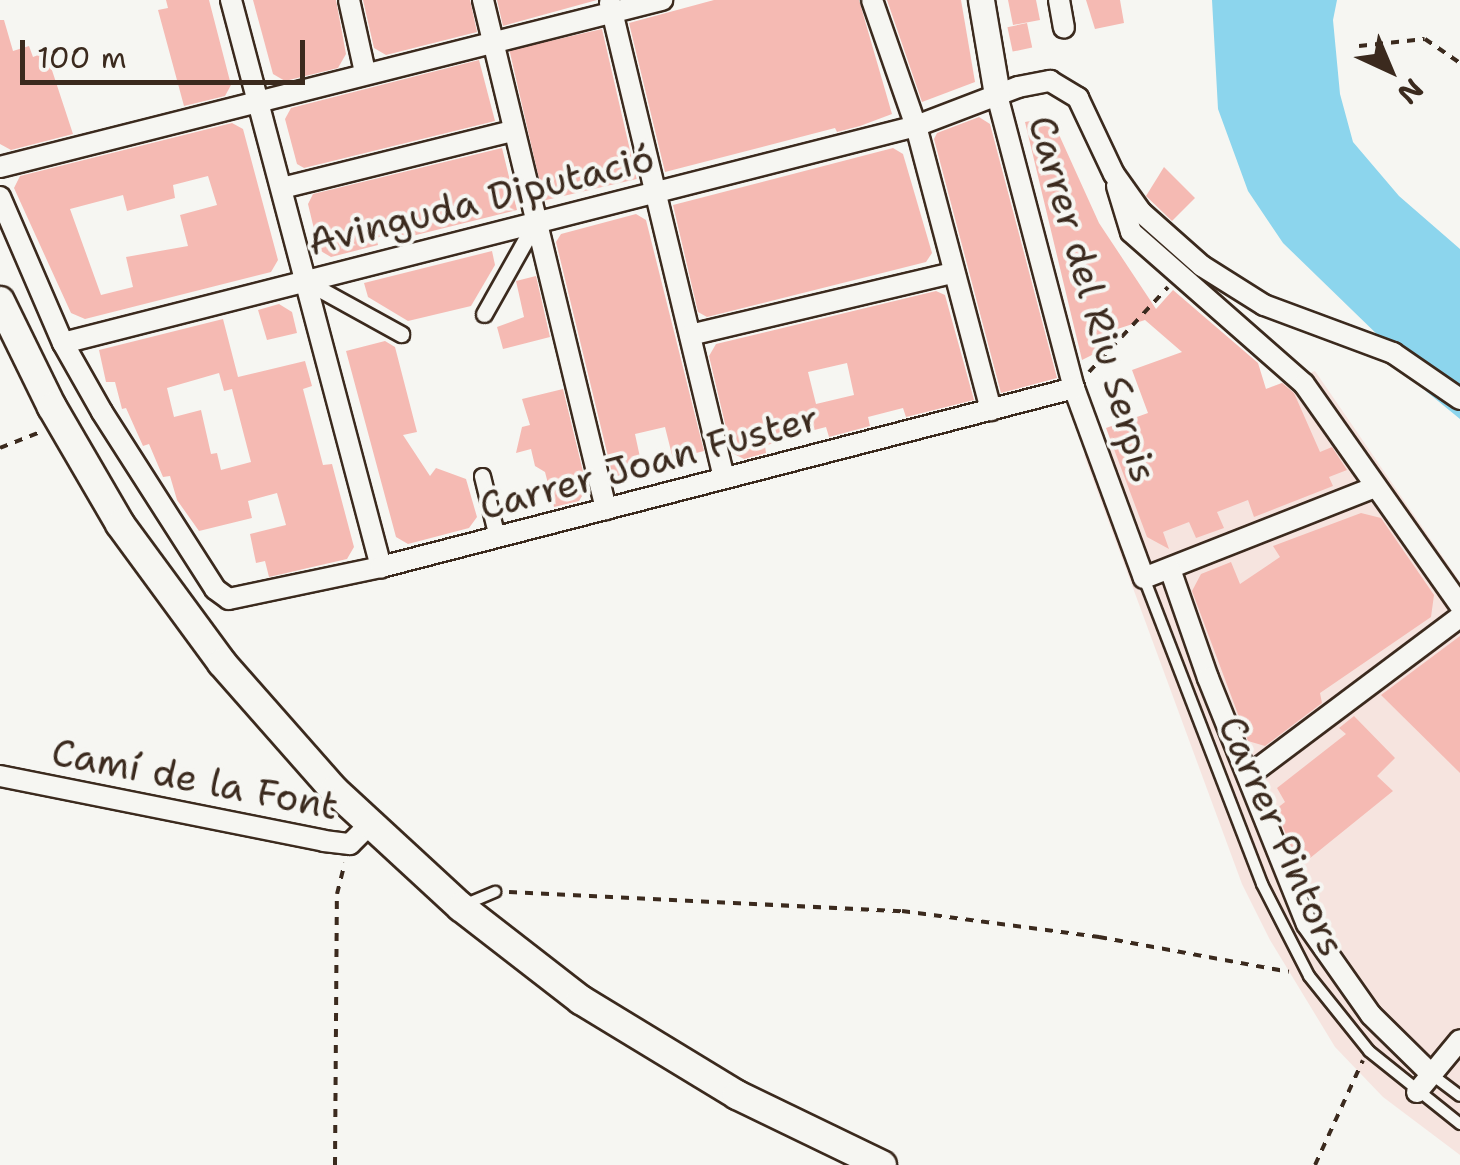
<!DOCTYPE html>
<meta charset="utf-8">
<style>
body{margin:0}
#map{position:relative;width:1460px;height:1165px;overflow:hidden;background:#f6f6f2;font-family:"Shantell Sans",sans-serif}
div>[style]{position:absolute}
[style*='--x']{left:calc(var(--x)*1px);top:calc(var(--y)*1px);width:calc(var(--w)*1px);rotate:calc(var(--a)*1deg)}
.built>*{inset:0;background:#f6e4df}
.water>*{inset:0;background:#8cd5ed}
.building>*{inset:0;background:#f5bab3;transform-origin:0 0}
.path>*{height:4px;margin-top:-2px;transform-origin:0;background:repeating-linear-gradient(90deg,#3b2a1e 0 8px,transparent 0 16px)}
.roads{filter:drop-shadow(2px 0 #3b2a1e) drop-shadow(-2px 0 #3b2a1e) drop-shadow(0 2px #3b2a1e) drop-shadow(0 -2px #3b2a1e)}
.service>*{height:10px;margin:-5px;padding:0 5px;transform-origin:5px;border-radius:5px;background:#f6f6f2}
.pedestrian>*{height:15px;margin:-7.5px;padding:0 7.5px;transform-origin:7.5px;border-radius:7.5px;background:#f6f6f2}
.minor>*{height:20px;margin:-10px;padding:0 10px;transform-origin:10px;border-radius:10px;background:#f6f6f2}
.tertiary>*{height:25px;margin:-12.5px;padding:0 12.5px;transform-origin:12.5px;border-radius:12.5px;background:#f6f6f2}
.secondary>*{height:28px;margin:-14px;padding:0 14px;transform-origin:14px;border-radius:14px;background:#f6f6f2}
span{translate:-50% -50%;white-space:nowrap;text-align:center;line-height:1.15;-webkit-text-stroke:8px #f6f6f2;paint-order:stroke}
.street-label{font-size:38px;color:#3b2a1e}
.north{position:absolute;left:1340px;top:20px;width:100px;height:100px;-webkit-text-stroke:8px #f6f6f2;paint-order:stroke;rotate:136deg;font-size:28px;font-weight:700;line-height:40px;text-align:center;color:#3b2a1e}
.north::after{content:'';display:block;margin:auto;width:35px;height:45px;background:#3b2a1e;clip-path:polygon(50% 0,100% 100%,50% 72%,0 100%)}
.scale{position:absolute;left:20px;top:40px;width:285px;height:45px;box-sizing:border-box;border:5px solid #3b2a1e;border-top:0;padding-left:12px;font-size:30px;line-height:35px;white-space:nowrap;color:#3b2a1e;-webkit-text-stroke:8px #f6f6f2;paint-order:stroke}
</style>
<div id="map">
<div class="built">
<i style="clip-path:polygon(1315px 371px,1460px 582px,1460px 1155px,1383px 1097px,1335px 1047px,1270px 940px,1242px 884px,1084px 455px)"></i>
</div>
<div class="water">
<i style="clip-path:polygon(1212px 0,1337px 0,1333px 20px,1340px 94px,1353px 142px,1399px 196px,1460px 249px,1460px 419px,1427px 392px,1385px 342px,1283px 243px,1248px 191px,1218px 109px)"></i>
</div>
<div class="building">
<i style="clip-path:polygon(166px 0,209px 0,231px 85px,225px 96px,184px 106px,158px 10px,168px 8px)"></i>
<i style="clip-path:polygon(253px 0,336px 0,346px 54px,338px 68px,285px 81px,273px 74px)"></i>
<i style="clip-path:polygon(363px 0,470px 0,477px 32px,386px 55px,374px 48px)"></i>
<i style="clip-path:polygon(497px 0,597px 0,503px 26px)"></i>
<i style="clip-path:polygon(714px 0,859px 0,892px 114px,860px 126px,837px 132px,835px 128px,665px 172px,629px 23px)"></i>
<i style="clip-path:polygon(887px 0,961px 0,975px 82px,922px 102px)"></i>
<i style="clip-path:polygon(1008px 0,1036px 0,1040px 20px,1013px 25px)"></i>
<i style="clip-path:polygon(1086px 0,1120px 0,1124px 23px,1095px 29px)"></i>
<i style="clip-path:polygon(0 20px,4px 20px,13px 51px,29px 46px,33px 57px,46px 52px,73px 134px,11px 150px,0 144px)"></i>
<i style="left:1027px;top:23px;width:25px;height:20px;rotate:78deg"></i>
<i style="left:602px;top:29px;width:154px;height:95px;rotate:77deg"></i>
<i style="clip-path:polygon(479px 60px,495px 121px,304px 168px,297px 164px,285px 119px,291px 108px)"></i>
<i style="clip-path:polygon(979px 117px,990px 124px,1057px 378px,1001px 393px,934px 139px,937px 133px)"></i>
<i style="clip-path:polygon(1051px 117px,1099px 223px,1156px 309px,1173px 290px,1258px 363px,1266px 389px,1282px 383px,1294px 393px,1320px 452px,1332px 447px,1347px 470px,1329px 477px,1333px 486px,1254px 517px,1248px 500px,1217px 512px,1224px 528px,1196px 538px,1189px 522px,1163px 532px,1169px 549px,1147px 537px,1106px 428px,1148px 413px,1132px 370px,1182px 352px,1145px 320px,1102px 334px,1106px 348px,1082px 360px,1025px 122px)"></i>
<i style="clip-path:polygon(evenodd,232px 123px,243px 129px,278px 260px,271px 272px,85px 319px,71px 313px,14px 188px,20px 176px,232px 123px,208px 176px,217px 205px,180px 215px,188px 246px,126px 257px,133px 287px,101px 295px,70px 209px,123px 195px,127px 211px,175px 198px,173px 185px,208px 176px)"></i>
<i style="clip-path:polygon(502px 148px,517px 210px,408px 237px,395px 232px,376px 238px,378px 245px,331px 257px,319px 250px,308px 204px,313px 194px)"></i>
<i style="clip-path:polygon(893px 148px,903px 154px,932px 253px,926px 262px,707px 317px,698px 312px,673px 205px)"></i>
<i style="clip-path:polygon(1164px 167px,1195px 198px,1172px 221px,1146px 196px)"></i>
<i style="clip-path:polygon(636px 214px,646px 220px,704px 451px,673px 459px,665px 427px,635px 434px,641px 462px,632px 464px,634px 472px,613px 477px,556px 242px,561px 234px)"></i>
<i style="clip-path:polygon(492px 251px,495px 265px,471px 306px,408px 321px,368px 297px,364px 283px)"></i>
<i style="clip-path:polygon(536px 276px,550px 337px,503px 349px,497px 327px,524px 317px,516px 281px)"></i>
<i style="clip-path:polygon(evenodd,936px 291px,945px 295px,974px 400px,906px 417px,903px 408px,868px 417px,870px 426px,829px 437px,826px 427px,795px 435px,765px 446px,766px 453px,744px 459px,732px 453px,709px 356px,716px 344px,936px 291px,847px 363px,854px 395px,816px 404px,808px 372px,847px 363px)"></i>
<i style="clip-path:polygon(279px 304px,292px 312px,297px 333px,267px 340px,258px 310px)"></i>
<i style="clip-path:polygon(evenodd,223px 319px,238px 377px,305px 361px,312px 386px,303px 389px,323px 465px,332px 464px,354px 547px,347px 559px,269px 577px,265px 561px,256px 563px,250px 534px,286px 525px,277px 493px,248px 501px,252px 518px,199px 531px,177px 500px,170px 476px,163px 477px,149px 444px,143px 446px,126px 408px,122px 409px,115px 382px,106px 382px,99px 350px,223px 319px,219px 373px,224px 391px,232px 389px,251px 462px,221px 470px,217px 453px,211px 454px,201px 410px,174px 417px,167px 388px,219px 373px)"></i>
<i style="clip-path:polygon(385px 341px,395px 347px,417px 432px,403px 435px,430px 476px,436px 468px,466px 479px,477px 517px,469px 528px,408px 544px,396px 537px,346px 351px)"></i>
<i style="clip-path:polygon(563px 389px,587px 488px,579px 501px,554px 507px,545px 472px,535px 466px,531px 449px,516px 453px,522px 427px,530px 425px,522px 399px)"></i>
<i style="clip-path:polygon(1361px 513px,1381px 518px,1434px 595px,1431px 617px,1320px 693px,1322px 703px,1265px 746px,1248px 741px,1192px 591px,1201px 574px,1231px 562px,1240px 584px,1280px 557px,1273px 546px)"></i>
<i style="clip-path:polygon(1460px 636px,1460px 773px,1381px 695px)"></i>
<i style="clip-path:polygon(1354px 716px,1395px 758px,1377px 776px,1393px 791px,1299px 867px,1276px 809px,1285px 802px,1277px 788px,1346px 734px,1339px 728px)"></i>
</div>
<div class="path">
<i style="--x:1359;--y:46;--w:66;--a:-6.1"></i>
<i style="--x:1425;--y:39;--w:42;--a:34.4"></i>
<i style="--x:1089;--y:372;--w:116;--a:-47.1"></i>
<i style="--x:0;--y:448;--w:41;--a:-21.5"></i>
<i style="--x:509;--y:892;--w:393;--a:2.8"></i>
<i style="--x:902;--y:911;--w:199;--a:7.5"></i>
<i style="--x:1099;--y:937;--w:193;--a:10.4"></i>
<i style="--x:335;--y:1165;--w:271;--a:-89.6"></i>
<i style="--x:337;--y:894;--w:32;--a:-76"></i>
<i style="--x:1315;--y:1165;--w:115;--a:-65.4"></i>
</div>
<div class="roads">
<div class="service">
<i style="--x:1144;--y:578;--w:328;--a:68.9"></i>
<i style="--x:1262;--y:884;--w:103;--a:62.9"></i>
<i style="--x:1309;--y:976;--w:96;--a:51.3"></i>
<i style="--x:1369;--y:1051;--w:117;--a:38.7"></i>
<i style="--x:464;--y:905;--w:34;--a:-23"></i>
<i style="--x:1431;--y:1074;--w:36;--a:37"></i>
</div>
<div class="pedestrian">
<i style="--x:305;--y:281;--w:110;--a:28.9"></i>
<i style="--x:484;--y:314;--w:104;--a:-60.7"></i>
<i style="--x:482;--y:476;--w:63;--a:76.2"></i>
</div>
<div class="minor">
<i style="--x:231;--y:0;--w:587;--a:75.18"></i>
<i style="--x:349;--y:0;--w:74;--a:77.5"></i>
<i style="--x:483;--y:0;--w:524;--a:76.41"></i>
<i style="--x:872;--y:0;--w:133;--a:70.8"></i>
<i style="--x:916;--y:126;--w:294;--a:75.2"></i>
<i style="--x:1059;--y:0;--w:28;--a:80"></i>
<i style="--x:610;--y:3;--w:488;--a:76.5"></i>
<i style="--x:997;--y:95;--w:303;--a:75.3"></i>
<i style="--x:1074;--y:388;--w:202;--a:69.8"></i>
<i style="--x:1144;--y:578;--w:248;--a:-21.5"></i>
<i style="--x:0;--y:167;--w:683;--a:-14.16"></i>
<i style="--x:1117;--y:186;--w:48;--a:73.1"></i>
<i style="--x:1131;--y:232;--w:230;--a:41.3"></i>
<i style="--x:1304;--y:384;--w:271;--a:54.8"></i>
<i style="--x:282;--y:188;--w:237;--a:-13.9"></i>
<i style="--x:0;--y:197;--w:159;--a:66.7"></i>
<i style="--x:63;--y:343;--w:79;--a:60.5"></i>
<i style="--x:102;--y:412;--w:210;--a:57.4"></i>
<i style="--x:215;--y:589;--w:17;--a:36"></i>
<i style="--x:229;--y:599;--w:155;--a:-11.9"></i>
<i style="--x:381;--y:567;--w:716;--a:-14.48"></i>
<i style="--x:690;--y:335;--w:270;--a:-13.3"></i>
<i style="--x:63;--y:343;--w:880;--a:-14.27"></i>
<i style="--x:916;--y:126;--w:109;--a:-20.9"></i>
<i style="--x:1018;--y:87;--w:33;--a:-11"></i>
<i style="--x:1050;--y:81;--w:33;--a:31"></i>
<i style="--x:1078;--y:98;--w:84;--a:64.7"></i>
<i style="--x:1114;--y:174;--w:47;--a:54.6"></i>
<i style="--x:1141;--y:212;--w:81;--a:41.5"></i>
<i style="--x:1202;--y:266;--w:73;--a:32.2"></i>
<i style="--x:1264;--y:305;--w:138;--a:20.4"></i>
<i style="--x:1393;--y:353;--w:81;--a:34.5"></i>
<i style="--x:1170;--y:569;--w:115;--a:70.8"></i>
<i style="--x:1208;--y:678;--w:265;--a:68.1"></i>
<i style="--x:1307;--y:924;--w:111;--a:54.9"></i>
<i style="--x:1371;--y:1015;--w:84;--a:44.5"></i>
<i style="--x:0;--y:776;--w:330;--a:11.3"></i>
<i style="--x:324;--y:841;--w:26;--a:7"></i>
<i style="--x:350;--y:844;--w:28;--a:-45"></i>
<i style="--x:1248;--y:776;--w:265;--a:-36.9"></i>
<i style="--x:1417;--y:1092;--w:67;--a:-50.4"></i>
</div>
<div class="tertiary">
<i style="--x:981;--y:0;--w:96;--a:80.4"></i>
</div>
<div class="secondary">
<i style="--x:0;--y:301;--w:118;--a:63.9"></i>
<i style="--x:52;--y:407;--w:135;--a:59.8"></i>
<i style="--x:120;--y:524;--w:172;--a:53.7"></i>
<i style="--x:222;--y:663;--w:169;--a:48.6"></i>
<i style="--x:334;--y:790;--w:173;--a:42.7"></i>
<i style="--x:461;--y:907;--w:152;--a:37.8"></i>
<i style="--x:581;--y:1000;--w:183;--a:31.3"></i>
<i style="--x:737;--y:1095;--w:161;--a:25.8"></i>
</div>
</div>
<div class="street-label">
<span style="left:481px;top:200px;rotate:-14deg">Avinguda Diputació</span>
<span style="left:1093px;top:299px;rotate:74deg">Carrer del Riu Serpis</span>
<span style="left:649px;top:462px;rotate:-15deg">Carrer Joan Fuster</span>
<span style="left:195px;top:779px;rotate:11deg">Camí de la Font</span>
<span style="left:1282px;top:836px;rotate:66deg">Carrer Pintors</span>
</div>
<div class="north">N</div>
<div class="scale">100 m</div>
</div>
